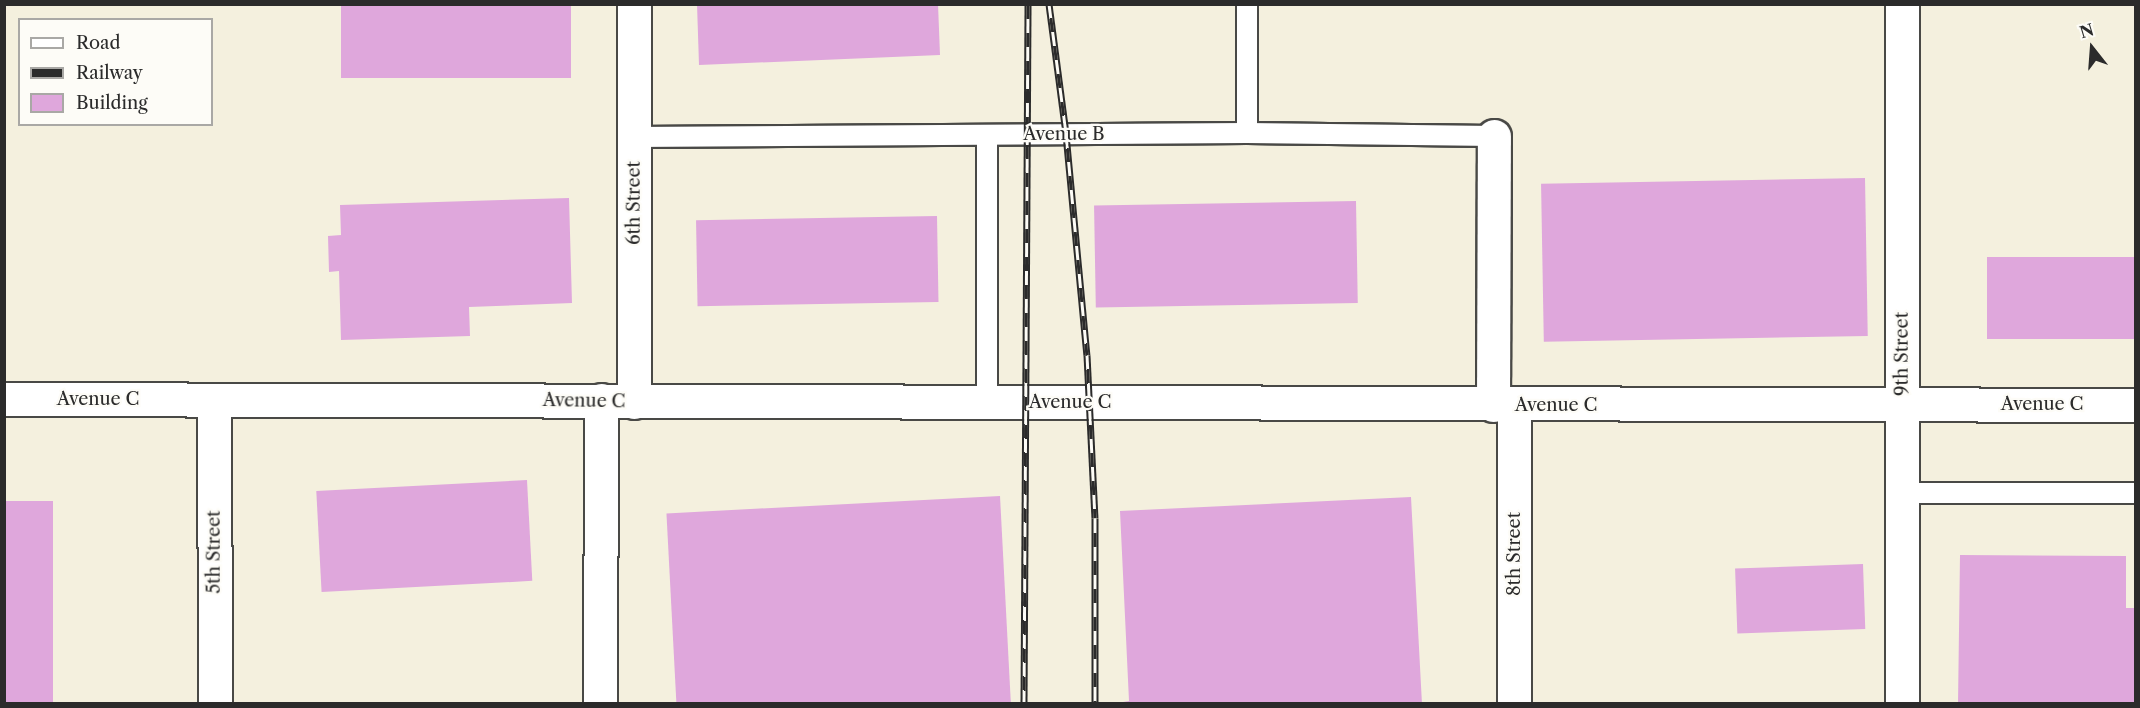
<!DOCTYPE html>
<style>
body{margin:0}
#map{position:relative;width:2140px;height:708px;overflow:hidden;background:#f4f0de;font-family:"Libre Caslon Text",serif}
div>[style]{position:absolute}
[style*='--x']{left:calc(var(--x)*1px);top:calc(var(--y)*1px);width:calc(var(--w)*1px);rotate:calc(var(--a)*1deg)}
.building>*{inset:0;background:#dfa7dc;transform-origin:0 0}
.roads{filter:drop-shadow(2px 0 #494946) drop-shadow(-2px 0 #494946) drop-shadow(0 2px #494946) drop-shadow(0 -2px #494946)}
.service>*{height:20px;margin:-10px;padding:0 10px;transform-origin:10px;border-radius:10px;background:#fff}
.minor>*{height:33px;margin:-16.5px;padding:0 16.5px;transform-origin:16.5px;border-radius:16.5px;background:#fff}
.rail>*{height:7px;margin-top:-3.5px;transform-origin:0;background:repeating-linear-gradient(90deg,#fdfcf7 0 14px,#2b2b2b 0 28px);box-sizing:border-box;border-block:2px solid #2b2b2b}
span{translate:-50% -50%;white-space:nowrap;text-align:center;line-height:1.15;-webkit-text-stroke:4.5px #fdfcf7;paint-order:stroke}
.street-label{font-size:18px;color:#2b2b2b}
.frame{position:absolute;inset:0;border:6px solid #2b2b2b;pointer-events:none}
.legend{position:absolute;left:18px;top:18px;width:195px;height:108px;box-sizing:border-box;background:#fdfcf7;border:2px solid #a9a8a5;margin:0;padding:8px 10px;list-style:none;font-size:18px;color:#2b2b2b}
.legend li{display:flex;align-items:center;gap:12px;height:30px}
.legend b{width:30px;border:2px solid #a9a8a5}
.north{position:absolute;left:2062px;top:18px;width:60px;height:60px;-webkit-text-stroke:4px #fdfcf7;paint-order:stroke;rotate:343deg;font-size:16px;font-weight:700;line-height:24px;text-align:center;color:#2b2b2b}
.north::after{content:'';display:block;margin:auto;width:21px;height:27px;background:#2b2b2b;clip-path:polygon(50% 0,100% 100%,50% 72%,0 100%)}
</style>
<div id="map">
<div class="building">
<i style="left:341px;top:4px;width:230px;height:74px"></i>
<i style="clip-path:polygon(697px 4px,938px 4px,940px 55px,699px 65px)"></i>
<i style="left:1865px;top:178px;width:158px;height:324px;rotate:89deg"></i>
<i style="clip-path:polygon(569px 198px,572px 303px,469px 307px,470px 336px,341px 340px,339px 271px,329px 272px,328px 236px,341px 235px,340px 205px)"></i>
<i style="left:1356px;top:201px;width:102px;height:262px;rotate:89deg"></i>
<i style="left:937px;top:216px;width:86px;height:241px;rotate:89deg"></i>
<i style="left:2136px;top:257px;width:82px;height:149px;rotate:90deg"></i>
<i style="left:527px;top:480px;width:101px;height:211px;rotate:87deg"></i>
<i style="left:1000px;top:496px;width:208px;height:334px;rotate:87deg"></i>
<i style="clip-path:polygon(1411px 497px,1422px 704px,1111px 704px,1129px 701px,1120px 511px)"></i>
<i style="left:4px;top:501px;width:49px;height:203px"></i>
<i style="clip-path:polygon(1960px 555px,2126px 556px,2126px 608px,2136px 608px,2136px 704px,1958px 704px)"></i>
<i style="left:1863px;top:564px;width:65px;height:128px;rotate:88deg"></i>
</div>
<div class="roads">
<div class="service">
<i style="--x:1247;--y:133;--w:129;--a:-90"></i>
<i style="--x:634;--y:137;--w:613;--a:-0.37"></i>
<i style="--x:1247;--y:133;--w:247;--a:0.7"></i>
<i style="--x:987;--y:402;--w:267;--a:-90"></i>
<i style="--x:1903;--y:493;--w:233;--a:0"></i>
</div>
<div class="minor">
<i style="--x:634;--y:4;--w:398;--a:90"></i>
<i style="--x:1902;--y:4;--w:700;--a:90"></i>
<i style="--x:4;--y:399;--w:2132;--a:0.16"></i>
<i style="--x:214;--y:400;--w:304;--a:89.8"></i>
<i style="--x:1493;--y:405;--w:269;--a:-89.8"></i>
<i style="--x:1514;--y:405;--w:299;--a:90"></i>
<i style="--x:600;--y:704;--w:304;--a:-89.8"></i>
</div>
</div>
<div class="rail">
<i style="--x:1049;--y:4;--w:131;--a:82.5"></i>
<i style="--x:1066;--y:134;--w:222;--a:84.6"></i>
<i style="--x:1087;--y:355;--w:163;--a:87.2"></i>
<i style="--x:1095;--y:518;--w:186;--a:90"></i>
<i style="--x:1024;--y:704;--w:700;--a:-89.67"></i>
</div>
<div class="street-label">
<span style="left:1064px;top:134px">Avenue B</span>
<span style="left:634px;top:203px;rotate:-90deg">6th Street</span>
<span style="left:1902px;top:354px;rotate:-90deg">9th Street</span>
<span style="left:98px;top:399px">Avenue C</span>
<span style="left:584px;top:401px;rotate:1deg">Avenue C</span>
<span style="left:1070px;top:402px">Avenue C</span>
<span style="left:2042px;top:404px">Avenue C</span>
<span style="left:1556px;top:405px">Avenue C</span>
<span style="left:214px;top:552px;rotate:-90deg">5th Street</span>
<span style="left:1514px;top:554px;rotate:-90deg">8th Street</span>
</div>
<div class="frame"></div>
<ul class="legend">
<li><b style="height:8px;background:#fff"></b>Road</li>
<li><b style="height:8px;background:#2b2b2b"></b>Railway</li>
<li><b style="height:16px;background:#dfa7dc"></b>Building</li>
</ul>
<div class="north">N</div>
</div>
